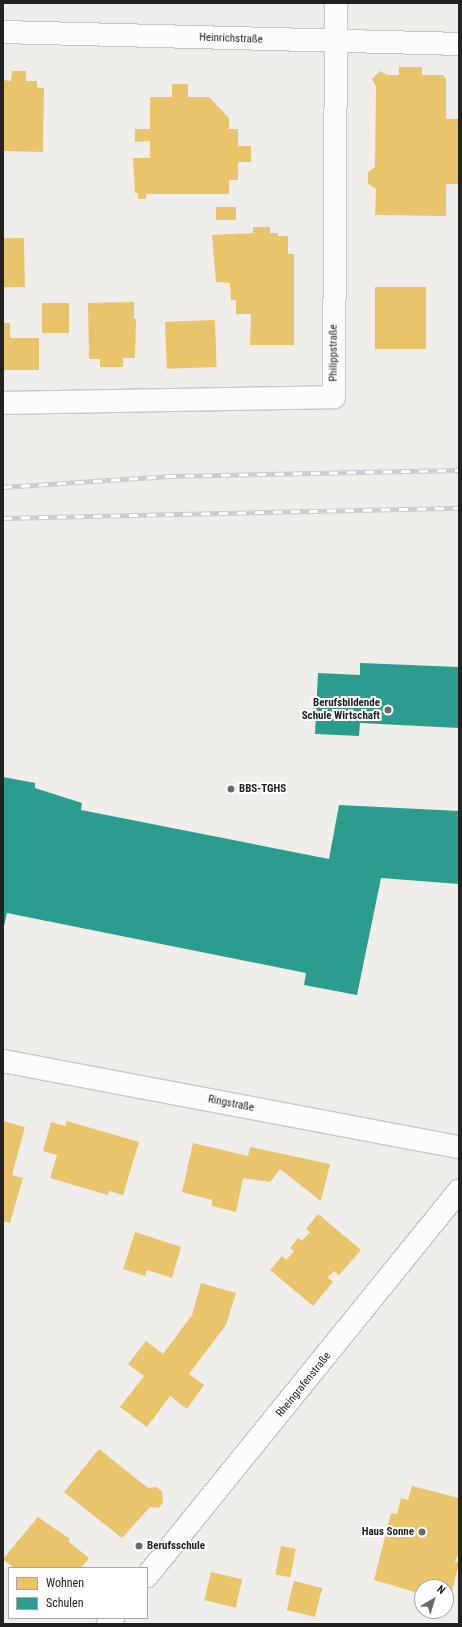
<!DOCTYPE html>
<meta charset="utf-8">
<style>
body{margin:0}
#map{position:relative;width:462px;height:1627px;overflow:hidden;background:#f0eeeb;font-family:"Roboto Condensed",sans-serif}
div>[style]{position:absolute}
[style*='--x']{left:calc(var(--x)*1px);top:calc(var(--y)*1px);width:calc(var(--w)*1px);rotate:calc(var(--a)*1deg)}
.homes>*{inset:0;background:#e9c46a;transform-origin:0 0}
.schools>*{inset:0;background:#2a9d8f}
.roads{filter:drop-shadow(1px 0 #c9c8c7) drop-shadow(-1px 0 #c9c8c7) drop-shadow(0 1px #c9c8c7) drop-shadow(0 -1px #c9c8c7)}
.minor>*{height:22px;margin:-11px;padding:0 11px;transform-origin:11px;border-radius:11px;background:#fdfcfc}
.tertiary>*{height:22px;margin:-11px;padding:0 11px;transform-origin:11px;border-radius:11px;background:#fdfcfc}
.rail>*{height:4.5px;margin-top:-2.25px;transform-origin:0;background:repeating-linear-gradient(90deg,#fff 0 9px,#ccc 0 18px);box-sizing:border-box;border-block:1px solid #ccc}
.dots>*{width:11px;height:11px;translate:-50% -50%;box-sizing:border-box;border:2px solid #fff;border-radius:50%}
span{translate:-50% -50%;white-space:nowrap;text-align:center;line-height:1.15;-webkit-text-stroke:4px #fff;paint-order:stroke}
.street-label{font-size:11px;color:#222}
.poi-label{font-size:11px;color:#222;font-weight:700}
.right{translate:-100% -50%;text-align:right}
.left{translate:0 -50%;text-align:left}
.frame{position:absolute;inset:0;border:4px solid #222;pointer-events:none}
.legend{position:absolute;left:8px;top:1567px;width:140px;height:52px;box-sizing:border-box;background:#fff;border:1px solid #a7a7a7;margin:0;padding:5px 7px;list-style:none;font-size:12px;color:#222}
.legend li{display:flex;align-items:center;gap:8px;height:20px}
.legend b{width:20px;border:1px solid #a7a7a7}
.north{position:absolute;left:414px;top:1579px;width:40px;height:40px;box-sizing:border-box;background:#fff;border:1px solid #a7a7a7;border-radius:50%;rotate:38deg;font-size:11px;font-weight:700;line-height:16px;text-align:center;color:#222}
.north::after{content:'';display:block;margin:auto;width:14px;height:18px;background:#6a6968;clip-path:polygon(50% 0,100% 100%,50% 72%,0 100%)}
</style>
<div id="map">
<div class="homes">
<i style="clip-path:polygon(399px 67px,422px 67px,422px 75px,443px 75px,446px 79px,446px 119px,459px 119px,459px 184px,446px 184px,446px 216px,375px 215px,376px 189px,368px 184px,368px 172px,375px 167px,376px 86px,372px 79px,380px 71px,387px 75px,399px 75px)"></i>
<i style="clip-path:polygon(12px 71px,26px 71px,26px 81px,37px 81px,37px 88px,44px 88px,43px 152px,3px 151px,3px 80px,11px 81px)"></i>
<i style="clip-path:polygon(172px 84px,188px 84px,188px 97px,209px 97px,229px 118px,229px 129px,238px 129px,238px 146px,251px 146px,251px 162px,238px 162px,238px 180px,229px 180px,229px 194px,146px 194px,146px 199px,138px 199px,138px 193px,135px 193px,133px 158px,150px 158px,150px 141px,135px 142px,135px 129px,150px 129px,150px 97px,172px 97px)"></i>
<i style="left:216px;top:207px;width:20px;height:13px"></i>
<i style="clip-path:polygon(253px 227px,270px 227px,270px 233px,278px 233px,278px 236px,288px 236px,288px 254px,294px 254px,294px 345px,250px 345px,251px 314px,236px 314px,236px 300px,231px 300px,230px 283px,216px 282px,212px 235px,253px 233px)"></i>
<i style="left:24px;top:238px;width:49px;height:21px;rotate:89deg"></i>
<i style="left:375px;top:287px;width:51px;height:62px"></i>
<i style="clip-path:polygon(134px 302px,134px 319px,136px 319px,135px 358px,123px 358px,123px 367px,100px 367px,100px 359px,89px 359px,88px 303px)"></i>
<i style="left:42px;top:303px;width:27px;height:30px"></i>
<i style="left:215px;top:320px;width:47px;height:50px;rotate:88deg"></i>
<i style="clip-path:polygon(3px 323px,10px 323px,10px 338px,39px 338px,39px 370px,3px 370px)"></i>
<i style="clip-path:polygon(3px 1121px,25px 1127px,12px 1175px,23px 1178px,10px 1223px,3px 1221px)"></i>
<i style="clip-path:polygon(67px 1121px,139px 1142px,123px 1195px,109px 1191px,108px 1195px,50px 1178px,57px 1155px,43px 1151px,51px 1122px,65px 1126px)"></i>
<i style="clip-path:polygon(193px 1143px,248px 1156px,250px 1147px,330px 1164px,321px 1201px,280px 1169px,270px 1182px,243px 1178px,236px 1212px,212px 1206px,212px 1200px,182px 1192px)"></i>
<i style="clip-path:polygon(318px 1214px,361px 1250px,339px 1275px,334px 1271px,328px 1277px,333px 1282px,313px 1306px,270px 1270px,282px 1256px,286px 1260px,294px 1251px,290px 1248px,298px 1238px,302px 1241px,310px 1232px,306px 1229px)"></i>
<i style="clip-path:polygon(135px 1232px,181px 1247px,172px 1278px,147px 1270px,145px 1276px,123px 1269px)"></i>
<i style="clip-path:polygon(201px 1283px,236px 1293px,226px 1325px,189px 1374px,204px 1385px,187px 1409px,170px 1396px,147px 1427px,120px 1407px,144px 1376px,128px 1364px,146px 1341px,163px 1354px,192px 1315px)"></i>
<i style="clip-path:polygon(99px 1449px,148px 1488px,156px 1487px,162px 1491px,163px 1502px,159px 1508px,150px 1507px,122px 1538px,64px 1492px)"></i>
<i style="clip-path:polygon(412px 1486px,459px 1498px,459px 1551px,455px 1562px,459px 1563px,450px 1599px,446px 1598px,446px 1587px,422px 1587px,422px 1594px,374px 1580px,391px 1513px,397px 1514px,401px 1498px,408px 1500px)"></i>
<i style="clip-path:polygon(38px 1517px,70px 1539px,68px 1541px,89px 1558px,81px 1568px,14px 1568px,3px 1559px)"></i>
<i style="left:281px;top:1546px;width:15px;height:29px;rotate:11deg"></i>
<i style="left:211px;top:1572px;width:32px;height:29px;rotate:13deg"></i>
<i style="left:294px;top:1581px;width:29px;height:30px;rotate:14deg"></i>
</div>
<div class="schools">
<i style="clip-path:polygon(360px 663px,459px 667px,459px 728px,360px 723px,359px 736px,315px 734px,318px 673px,360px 675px)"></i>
<i style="clip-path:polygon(3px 777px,35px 783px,35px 788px,82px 803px,81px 810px,329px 859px,339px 805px,459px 811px,459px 884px,381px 878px,357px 995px,304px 985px,306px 973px,7px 913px,3px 930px)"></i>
</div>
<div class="roads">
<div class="minor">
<i style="--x:3;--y:32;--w:456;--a:1.5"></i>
<i style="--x:3;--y:403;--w:331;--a:-1"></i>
<i style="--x:334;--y:397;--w:394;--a:-89.7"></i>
<i style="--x:3;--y:1061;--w:464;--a:10.7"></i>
</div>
<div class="tertiary">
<i style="--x:147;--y:1576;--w:496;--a:-51"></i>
<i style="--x:108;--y:1624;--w:8;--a:-50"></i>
</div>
</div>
<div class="rail">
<i style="--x:3;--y:487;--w:164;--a:-3.8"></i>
<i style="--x:167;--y:476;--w:292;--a:-1.2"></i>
<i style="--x:3;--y:518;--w:456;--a:-1.3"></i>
</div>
<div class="dots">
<i style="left:388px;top:710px;background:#6a6968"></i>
<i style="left:231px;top:789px;background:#6a6968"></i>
<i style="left:422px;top:1532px;background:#6a6968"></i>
<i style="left:139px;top:1546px;background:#6a6968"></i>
</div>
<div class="street-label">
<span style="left:231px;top:39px;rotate:2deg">Heinrichstraße</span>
<span style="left:334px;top:353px;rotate:-90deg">Philippstraße</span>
<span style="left:231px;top:1104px;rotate:11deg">Ringstraße</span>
<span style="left:304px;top:1385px;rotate:-51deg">Rheingrafenstraße</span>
</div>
<div class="poi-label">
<span class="right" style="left:380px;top:710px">Berufsbildende<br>Schule Wirtschaft</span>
<span class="left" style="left:239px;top:789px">BBS-TGHS</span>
<span class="right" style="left:414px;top:1532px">Haus Sonne</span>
<span class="left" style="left:147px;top:1546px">Berufsschule</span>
</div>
<div class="frame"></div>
<ul class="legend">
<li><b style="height:11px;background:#e9c46a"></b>Wohnen</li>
<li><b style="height:11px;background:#2a9d8f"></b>Schulen</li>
</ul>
<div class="north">N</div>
</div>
